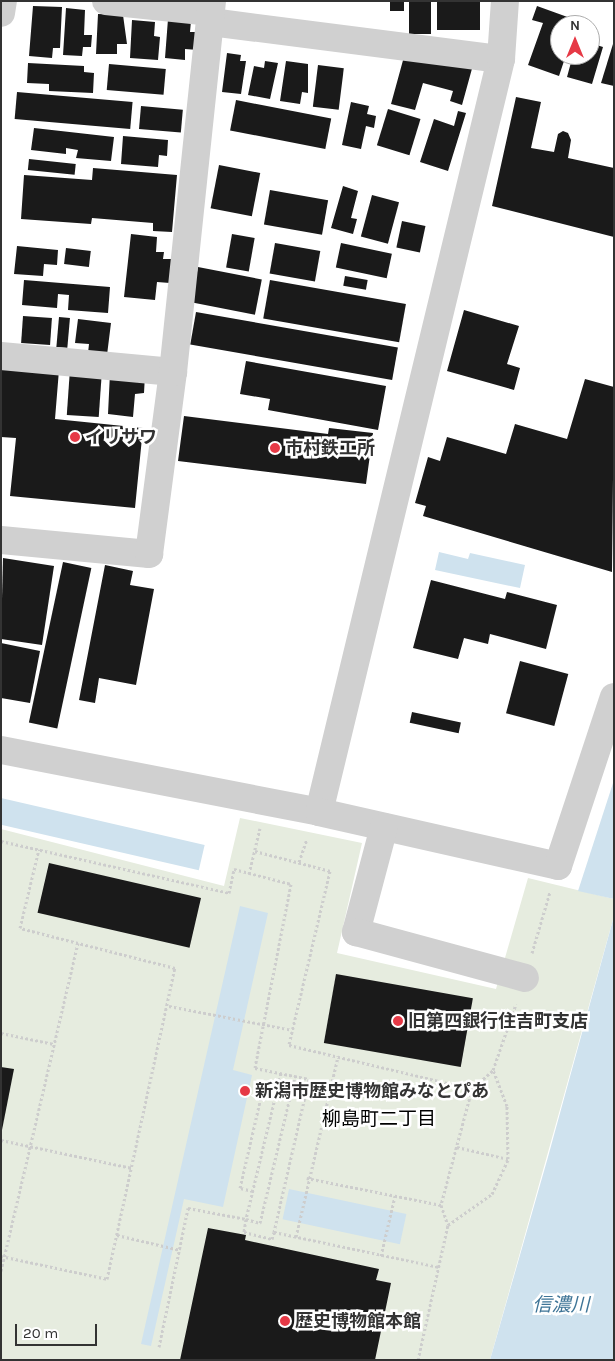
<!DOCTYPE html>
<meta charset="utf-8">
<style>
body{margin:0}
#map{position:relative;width:615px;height:1361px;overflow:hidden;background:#fff;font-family:Karla,"Noto Sans JP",sans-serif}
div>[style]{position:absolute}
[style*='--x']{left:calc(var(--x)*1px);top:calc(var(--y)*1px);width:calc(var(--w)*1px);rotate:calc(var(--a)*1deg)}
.green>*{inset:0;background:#e6ecdf}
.water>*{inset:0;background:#cfe2ee;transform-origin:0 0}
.building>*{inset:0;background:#1a1a1a;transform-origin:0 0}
.path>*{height:3px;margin-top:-1.5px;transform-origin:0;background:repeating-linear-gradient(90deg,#cdcdcd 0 2.5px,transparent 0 5px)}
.minor>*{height:28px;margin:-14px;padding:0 14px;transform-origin:14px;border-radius:14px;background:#d0d0d0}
.dots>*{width:14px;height:14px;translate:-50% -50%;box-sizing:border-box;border:2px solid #fff;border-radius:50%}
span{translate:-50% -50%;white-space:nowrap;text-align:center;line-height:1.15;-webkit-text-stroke:5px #fff;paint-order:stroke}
.poi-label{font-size:18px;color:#333;font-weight:700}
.left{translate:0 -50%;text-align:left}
.neighbourhood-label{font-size:19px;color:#000}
.water-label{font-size:19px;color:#3f7597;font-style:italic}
.frame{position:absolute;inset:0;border:2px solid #333;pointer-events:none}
.north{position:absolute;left:550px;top:15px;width:50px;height:50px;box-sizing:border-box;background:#fff;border:1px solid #adadad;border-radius:50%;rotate:0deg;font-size:14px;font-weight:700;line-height:20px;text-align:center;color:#333}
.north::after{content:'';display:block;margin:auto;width:18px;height:22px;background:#e63946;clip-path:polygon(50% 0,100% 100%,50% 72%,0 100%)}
.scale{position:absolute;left:15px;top:1324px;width:82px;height:22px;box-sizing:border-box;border:2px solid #333;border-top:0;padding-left:6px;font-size:15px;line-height:18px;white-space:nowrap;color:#333;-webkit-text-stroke:4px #fff;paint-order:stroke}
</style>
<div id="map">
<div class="green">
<i style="clip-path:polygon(240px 818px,362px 843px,337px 953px,496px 989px,528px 878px,614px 899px,614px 916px,490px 1360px,1px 1360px,1px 829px,224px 886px)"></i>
</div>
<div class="water">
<i style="clip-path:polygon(439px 552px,468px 559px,470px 553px,525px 565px,520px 588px,435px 570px)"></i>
<i style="clip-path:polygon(614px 780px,614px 899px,578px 891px)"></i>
<i style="left:1px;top:798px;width:209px;height:26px;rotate:13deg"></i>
<i style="clip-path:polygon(240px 906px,268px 913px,233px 1070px,252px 1075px,223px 1207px,184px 1199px,151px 1346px,141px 1344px)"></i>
<i style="clip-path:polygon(614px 916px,614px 1360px,490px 1360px,548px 1157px)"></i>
<i style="left:289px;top:1189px;width:120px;height:31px;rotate:12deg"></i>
</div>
<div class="building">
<i style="left:390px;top:1px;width:14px;height:10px"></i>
<i style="left:409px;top:1px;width:22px;height:33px"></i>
<i style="left:437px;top:1px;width:43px;height:29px"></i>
<i style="clip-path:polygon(33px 6px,62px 7px,60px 48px,53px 48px,52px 58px,29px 56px)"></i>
<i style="clip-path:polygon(537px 6px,573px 19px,571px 25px,560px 25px,560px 55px,566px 55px,559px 76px,528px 65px,543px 23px,532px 20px)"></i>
<i style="clip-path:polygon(66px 8px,85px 10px,84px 35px,92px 35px,91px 47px,83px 47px,82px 56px,63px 55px)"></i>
<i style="clip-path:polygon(98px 14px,123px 15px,127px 44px,117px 44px,117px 54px,96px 54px)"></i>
<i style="clip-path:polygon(168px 19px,191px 21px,190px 32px,199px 32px,198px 50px,185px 49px,185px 60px,165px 58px)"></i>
<i style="clip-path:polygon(132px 20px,155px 22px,154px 36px,160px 37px,158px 60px,130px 58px)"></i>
<i style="clip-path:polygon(590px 43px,603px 47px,592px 84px,567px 77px,573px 55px,590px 55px)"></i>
<i style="clip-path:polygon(613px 44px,614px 45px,614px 86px,601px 83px)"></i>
<i style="clip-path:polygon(227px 53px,241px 55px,240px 61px,246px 61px,241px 94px,222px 92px)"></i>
<i style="clip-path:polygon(405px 53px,473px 65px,462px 105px,450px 101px,453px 91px,423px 83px,415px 110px,391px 104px)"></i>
<i style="clip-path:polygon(265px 61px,278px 63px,270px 99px,248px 95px,254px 66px,264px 68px)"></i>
<i style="clip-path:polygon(286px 61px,308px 64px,308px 93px,302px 92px,300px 104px,280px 101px)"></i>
<i style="clip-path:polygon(28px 63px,84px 66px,84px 72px,94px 73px,93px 93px,49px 91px,49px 84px,27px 83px)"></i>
<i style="left:109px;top:64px;width:57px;height:26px;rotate:5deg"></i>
<i style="left:318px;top:65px;width:26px;height:42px;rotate:7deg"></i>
<i style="left:17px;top:92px;width:116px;height:27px;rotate:5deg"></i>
<i style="clip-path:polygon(516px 97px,541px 102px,531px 148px,554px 152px,558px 134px,563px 131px,568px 133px,571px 140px,568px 158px,614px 168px,614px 237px,492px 206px)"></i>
<i style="left:236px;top:100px;width:97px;height:31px;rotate:11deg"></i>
<i style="clip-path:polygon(351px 102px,369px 106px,367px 114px,376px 116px,374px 128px,366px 126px,361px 149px,342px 145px)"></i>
<i style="left:141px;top:106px;width:42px;height:23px;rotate:5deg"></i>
<i style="left:388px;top:109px;width:34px;height:38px;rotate:17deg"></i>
<i style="clip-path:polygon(458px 111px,466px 113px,448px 171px,420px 162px,434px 119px,454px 126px)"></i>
<i style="clip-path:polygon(34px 128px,114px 137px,111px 161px,76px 158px,78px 150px,66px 148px,66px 154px,31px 150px)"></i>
<i style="clip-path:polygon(123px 136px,168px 140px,167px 156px,159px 155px,158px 167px,121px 164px)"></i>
<i style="left:29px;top:159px;width:47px;height:11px;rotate:6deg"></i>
<i style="left:219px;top:165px;width:42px;height:44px;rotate:11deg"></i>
<i style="clip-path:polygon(93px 168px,177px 175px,172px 232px,153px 231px,153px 223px,92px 218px,91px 224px,21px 219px,24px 175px,92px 180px)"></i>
<i style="clip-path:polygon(343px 186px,358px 191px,351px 218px,357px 219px,353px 234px,331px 228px)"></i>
<i style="left:270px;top:190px;width:59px;height:35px;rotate:10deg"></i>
<i style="left:372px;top:195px;width:28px;height:43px;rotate:15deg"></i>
<i style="left:402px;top:221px;width:24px;height:27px;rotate:12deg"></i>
<i style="clip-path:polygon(131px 234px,157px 237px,156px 252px,164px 252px,163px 259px,172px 259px,170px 283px,157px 282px,155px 300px,124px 297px)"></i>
<i style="left:232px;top:234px;width:23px;height:34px;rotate:10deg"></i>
<i style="left:275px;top:243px;width:46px;height:31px;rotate:10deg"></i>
<i style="left:341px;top:243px;width:52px;height:25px;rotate:12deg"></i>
<i style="clip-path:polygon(17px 246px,58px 250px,57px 265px,44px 264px,43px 276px,14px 274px)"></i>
<i style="left:66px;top:248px;width:25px;height:16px;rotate:7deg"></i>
<i style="left:198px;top:267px;width:65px;height:36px;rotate:11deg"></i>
<i style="left:345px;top:276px;width:23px;height:10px;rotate:10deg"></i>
<i style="clip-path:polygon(24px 280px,110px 287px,108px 313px,68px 310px,69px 295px,58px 294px,57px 308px,22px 305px)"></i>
<i style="left:270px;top:280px;width:138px;height:39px;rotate:10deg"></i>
<i style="clip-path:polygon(464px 310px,519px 326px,507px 364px,520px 368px,514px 390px,447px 371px)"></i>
<i style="left:196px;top:312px;width:205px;height:33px;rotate:10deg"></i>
<i style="left:23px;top:316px;width:29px;height:27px;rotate:4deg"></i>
<i style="left:59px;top:317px;width:11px;height:30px;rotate:5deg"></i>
<i style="clip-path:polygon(78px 319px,111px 323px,107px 355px,88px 353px,89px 344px,75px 343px)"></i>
<i style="clip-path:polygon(246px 361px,386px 386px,378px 430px,268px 410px,270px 399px,240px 394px)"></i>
<i style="clip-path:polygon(1px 365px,59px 370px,55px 419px,143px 428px,135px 508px,10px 496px,16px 438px,1px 437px)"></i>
<i style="left:70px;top:369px;width:32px;height:46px;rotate:4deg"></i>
<i style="clip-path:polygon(110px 373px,145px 375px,144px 393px,135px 394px,133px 417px,108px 414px)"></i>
<i style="clip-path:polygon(585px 379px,614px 387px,612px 572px,423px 516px,426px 506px,415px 503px,428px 457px,440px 461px,447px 437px,506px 454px,515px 424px,567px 439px)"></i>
<i style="clip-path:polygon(184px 416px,328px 434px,329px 428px,373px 433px,366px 484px,178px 461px)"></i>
<i style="clip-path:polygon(3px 558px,54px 566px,42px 645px,1px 639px)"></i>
<i style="left:63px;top:562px;width:29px;height:164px;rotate:12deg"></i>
<i style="clip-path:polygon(105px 565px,133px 571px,130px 585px,154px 589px,136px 685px,99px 678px,95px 703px,79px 700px)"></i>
<i style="clip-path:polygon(431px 580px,505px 599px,507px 592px,557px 605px,546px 649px,490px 634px,488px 644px,464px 638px,458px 659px,413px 648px)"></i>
<i style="clip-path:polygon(1px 643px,40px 651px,30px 703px,1px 698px)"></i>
<i style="left:520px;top:661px;width:50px;height:54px;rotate:15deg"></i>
<i style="left:412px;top:712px;width:50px;height:11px;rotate:12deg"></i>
<i style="left:49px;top:863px;width:156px;height:51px;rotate:13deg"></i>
<i style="left:336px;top:974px;width:139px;height:70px;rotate:10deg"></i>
<i style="clip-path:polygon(1px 1067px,14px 1069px,2px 1130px,1px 1130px)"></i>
<i style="clip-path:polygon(208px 1228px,246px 1235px,245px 1240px,379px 1269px,376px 1280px,391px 1283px,375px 1360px,180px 1360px)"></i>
</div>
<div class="path">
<i style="--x:1;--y:841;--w:234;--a:12.8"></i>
<i style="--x:229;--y:893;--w:25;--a:-78"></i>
<i style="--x:234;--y:869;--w:59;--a:14.7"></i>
<i style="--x:291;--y:884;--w:187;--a:101.1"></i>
<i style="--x:255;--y:1068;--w:55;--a:11.5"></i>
<i style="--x:309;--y:1079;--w:157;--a:102.9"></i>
<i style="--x:274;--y:1232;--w:169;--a:12"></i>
<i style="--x:255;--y:851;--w:78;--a:14.9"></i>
<i style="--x:330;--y:871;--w:179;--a:103.3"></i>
<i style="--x:289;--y:1045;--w:188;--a:13.5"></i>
<i style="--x:472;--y:1089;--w:120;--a:105"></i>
<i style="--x:441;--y:1205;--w:137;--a:-168.6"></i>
<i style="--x:299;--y:862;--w:24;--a:-71"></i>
<i style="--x:249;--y:874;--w:47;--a:-76.6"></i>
<i style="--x:532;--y:953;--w:64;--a:-73.6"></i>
<i style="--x:169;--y:1006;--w:125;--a:11"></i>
<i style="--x:1;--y:1033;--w:54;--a:11.7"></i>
<i style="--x:281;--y:1073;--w:150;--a:103.5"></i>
<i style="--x:246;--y:1219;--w:15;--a:16"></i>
<i style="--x:260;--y:1223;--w:151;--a:-76.6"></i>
<i style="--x:472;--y:1089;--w:28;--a:-42"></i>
<i style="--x:1;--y:1140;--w:134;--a:12.1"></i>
<i style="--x:457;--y:1147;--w:52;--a:13.2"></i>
<i style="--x:253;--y:1191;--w:13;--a:-167"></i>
<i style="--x:240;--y:1188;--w:107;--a:-77"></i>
<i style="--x:441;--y:1205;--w:21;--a:71"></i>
<i style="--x:117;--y:1235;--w:65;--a:13.4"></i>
<i style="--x:296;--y:1237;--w:186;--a:-76.9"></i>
<i style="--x:1;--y:1256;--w:108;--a:12.2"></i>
<i style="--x:107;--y:1279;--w:318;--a:-77.7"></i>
<i style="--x:175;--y:968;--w:160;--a:-165.5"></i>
<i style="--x:20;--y:928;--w:81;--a:-76.5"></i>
<i style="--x:381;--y:1256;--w:62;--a:-76.9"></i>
<i style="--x:1;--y:1271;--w:337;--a:-76.8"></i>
<i style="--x:159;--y:1347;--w:142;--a:-78.2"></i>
<i style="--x:188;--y:1208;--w:59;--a:10.7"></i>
<i style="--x:246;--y:1219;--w:13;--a:99"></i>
<i style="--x:244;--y:1232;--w:29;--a:14"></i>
<i style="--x:272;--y:1239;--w:7;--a:-74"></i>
<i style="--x:418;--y:1360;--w:138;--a:-77.5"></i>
<i style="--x:448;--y:1225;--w:54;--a:-35.2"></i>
<i style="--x:492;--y:1194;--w:38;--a:-65"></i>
<i style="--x:508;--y:1159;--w:53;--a:-91.1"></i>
<i style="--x:507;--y:1106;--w:39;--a:-111"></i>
<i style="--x:493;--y:1070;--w:70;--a:-70.8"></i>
</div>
<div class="minor">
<i style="--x:106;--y:1;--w:106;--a:6"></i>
<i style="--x:1;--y:13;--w:12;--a:-81"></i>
<i style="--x:211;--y:22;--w:292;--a:7.3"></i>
<i style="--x:1;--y:356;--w:173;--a:5.3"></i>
<i style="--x:1;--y:540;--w:149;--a:5.4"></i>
<i style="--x:149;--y:554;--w:184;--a:-82.5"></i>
<i style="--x:173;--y:372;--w:373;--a:-84"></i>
<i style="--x:1;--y:750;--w:324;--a:11"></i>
<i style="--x:319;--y:812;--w:775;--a:-76.41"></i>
<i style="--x:501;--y:59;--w:58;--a:-86.1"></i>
<i style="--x:319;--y:812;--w:245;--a:12.7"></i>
<i style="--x:558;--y:866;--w:178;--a:-71.7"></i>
<i style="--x:384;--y:827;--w:109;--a:104.9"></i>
<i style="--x:356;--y:932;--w:175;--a:15.2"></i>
</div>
<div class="dots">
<i style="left:75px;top:437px;background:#e63946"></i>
<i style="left:275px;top:448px;background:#e63946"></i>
<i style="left:398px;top:1021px;background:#e63946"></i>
<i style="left:245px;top:1091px;background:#e63946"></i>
<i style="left:285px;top:1321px;background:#e63946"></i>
</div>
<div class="poi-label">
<span class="left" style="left:85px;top:437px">イリサワ</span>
<span class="left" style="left:285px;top:448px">市村鉄工所</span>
<span class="left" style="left:408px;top:1021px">旧第四銀行住吉町支店</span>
<span class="left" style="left:255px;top:1091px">新潟市歴史博物館みなとぴあ</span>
<span class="left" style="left:295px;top:1321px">歴史博物館本館</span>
</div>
<div class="neighbourhood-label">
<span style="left:379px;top:1120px">柳島町二丁目</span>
</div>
<div class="water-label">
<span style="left:561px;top:1306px">信濃川</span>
</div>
<div class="frame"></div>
<div class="north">N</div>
<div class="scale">20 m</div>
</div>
